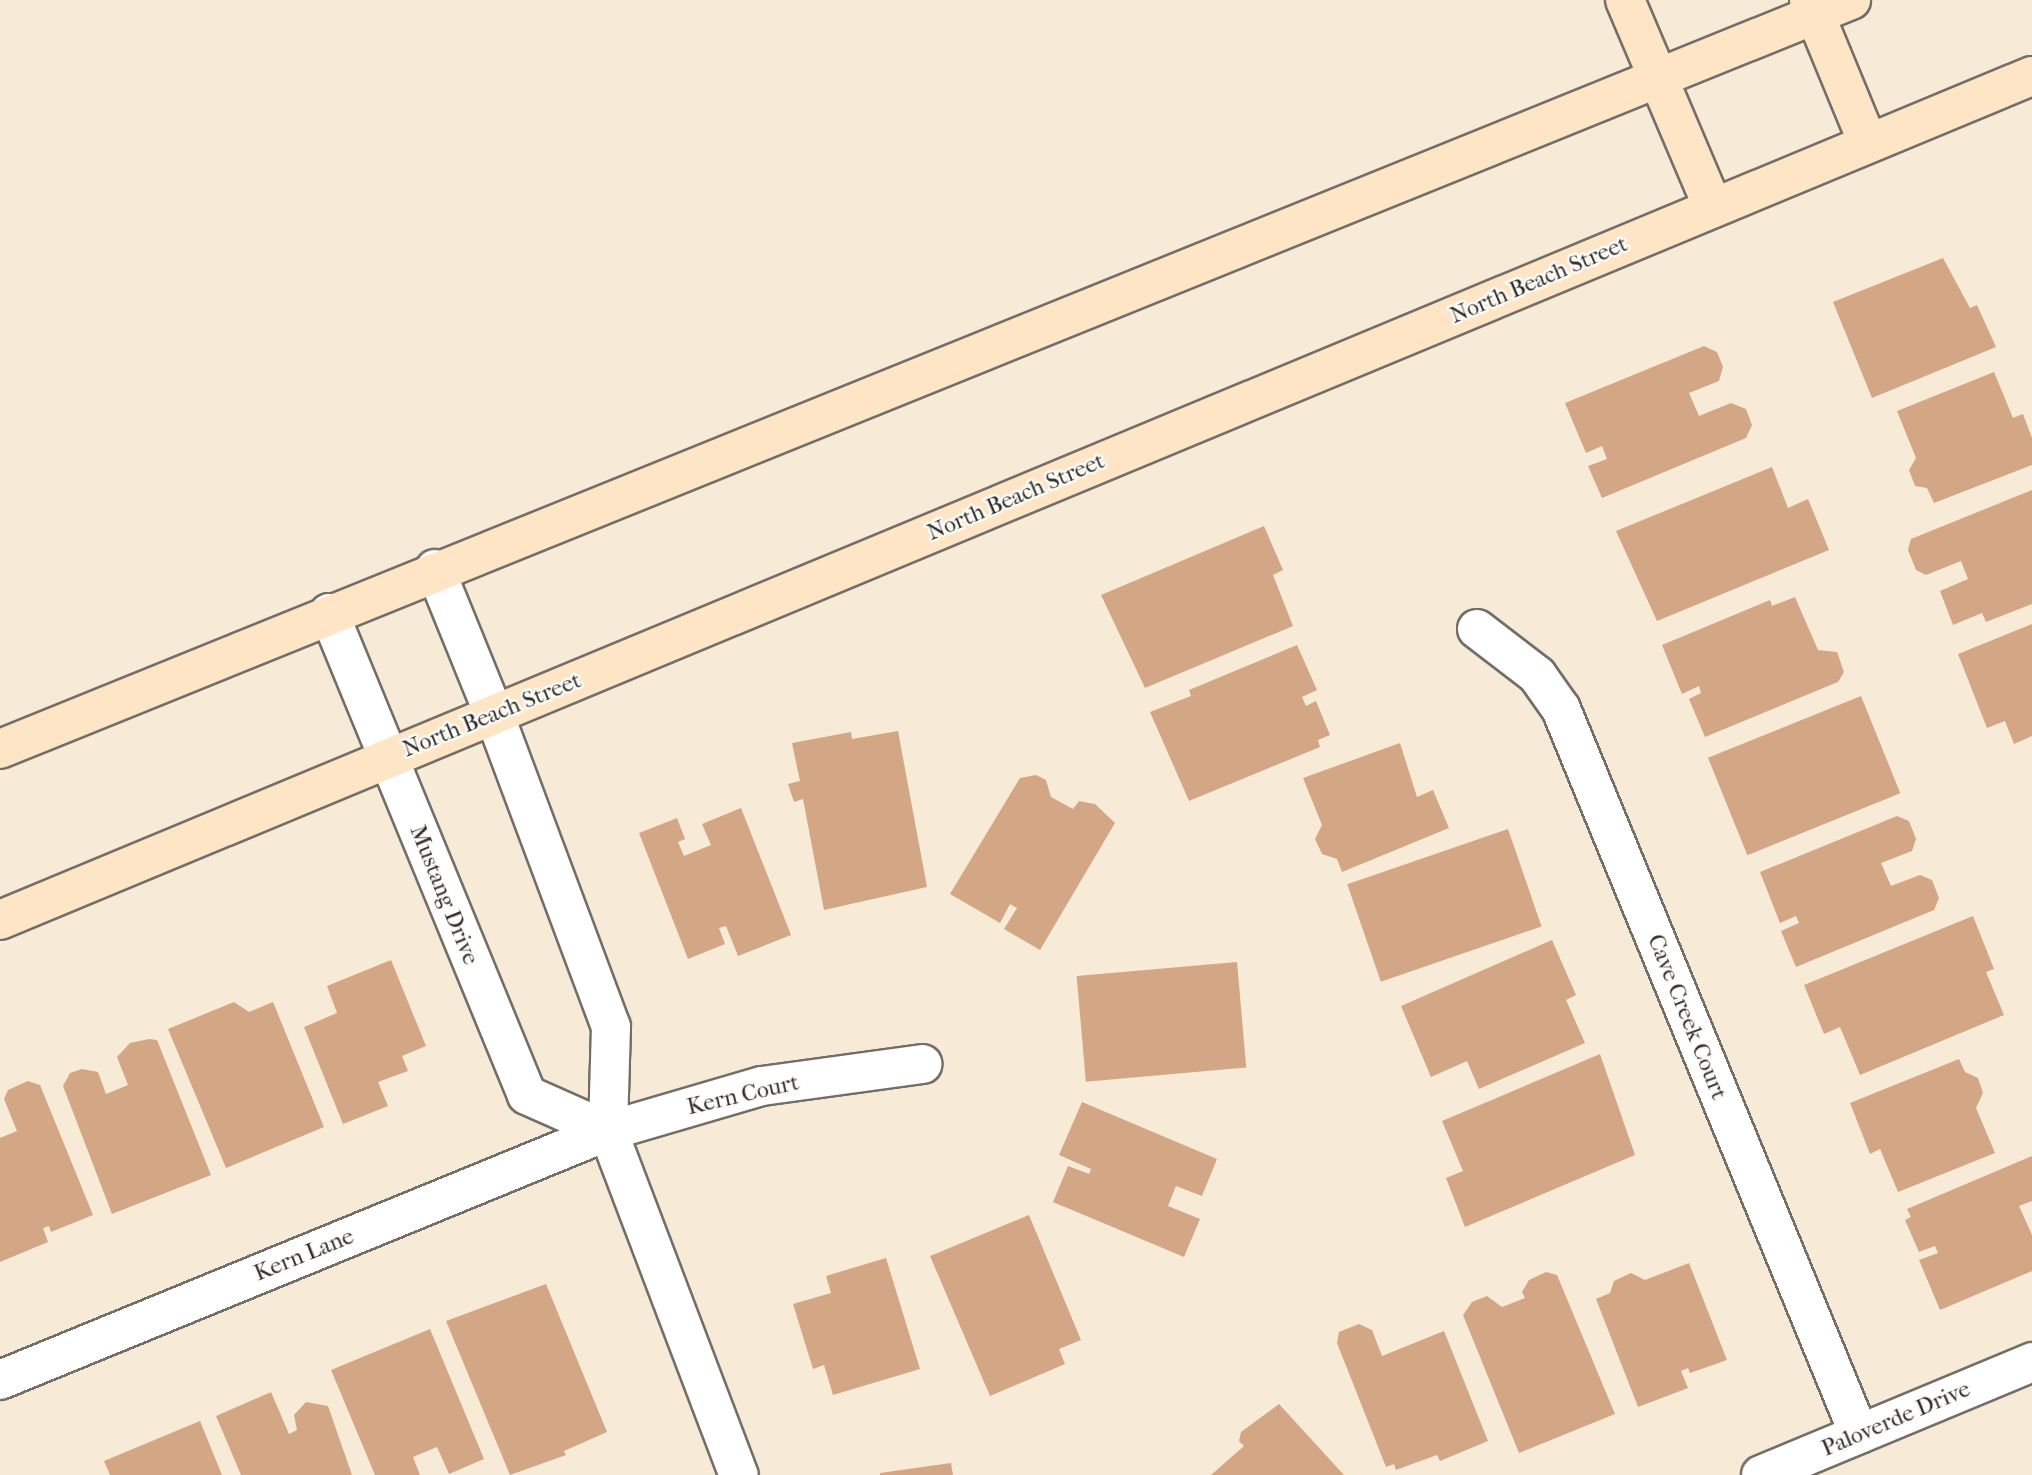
<!DOCTYPE html>
<style>
body{margin:0}
#map{position:relative;width:2032px;height:1475px;overflow:hidden;background:#f7ebd8;font-family:"IM FELL French Canon",serif}
div>[style]{position:absolute}
[style*='--x']{left:calc(var(--x)*1px);top:calc(var(--y)*1px);width:calc(var(--w)*1px);rotate:calc(var(--a)*1deg)}
.building>*{inset:0;background:#d3a785;transform-origin:0 0}
.roads{filter:drop-shadow(2px 0 #726e68) drop-shadow(-2px 0 #726e68) drop-shadow(0 2px #726e68) drop-shadow(0 -2px #726e68)}
.street>*{height:38px;margin:-19px;padding:0 19px;transform-origin:19px;border-radius:19px;background:#fff}
.secondary>*{height:38px;margin:-19px;padding:0 19px;transform-origin:19px;border-radius:19px;background:#fde5c5}
span{translate:-50% -50%;white-space:nowrap;text-align:center;line-height:1.15;-webkit-text-stroke:5px #fdfcf7;paint-order:stroke}
.street-label{font-size:23px;color:#2b2b2b}
</style>
<div id="map">
<div class="building">
<i style="clip-path:polygon(1943px 258px,1970px 308px,1977px 305px,1996px 347px,1872px 398px,1833px 302px)"></i>
<i style="clip-path:polygon(1704px 346px,1717px 352px,1723px 367px,1719px 381px,1689px 393px,1699px 416px,1731px 403px,1746px 409px,1752px 425px,1746px 438px,1602px 498px,1588px 466px,1607px 459px,1602px 446px,1586px 453px,1565px 403px)"></i>
<i style="clip-path:polygon(1994px 372px,2013px 418px,2023px 414px,2032px 438px,2032px 465px,1934px 503px,1927px 488px,1915px 486px,1909px 470px,1916px 458px,1897px 411px)"></i>
<i style="clip-path:polygon(1772px 467px,1788px 508px,1808px 499px,1829px 550px,1657px 621px,1616px 531px)"></i>
<i style="clip-path:polygon(2032px 490px,2032px 604px,1986px 622px,1982px 613px,1953px 625px,1940px 591px,1968px 579px,1961px 561px,1926px 575px,1916px 570px,1908px 550px,1911px 539px)"></i>
<i style="clip-path:polygon(1264px 526px,1283px 570px,1273px 575px,1293px 626px,1145px 688px,1101px 595px)"></i>
<i style="clip-path:polygon(1795px 597px,1818px 650px,1837px 652px,1844px 672px,1838px 682px,1705px 737px,1689px 699px,1701px 693px,1699px 686px,1682px 694px,1662px 645px,1770px 600px,1772px 606px)"></i>
<i style="clip-path:polygon(2032px 624px,2032px 736px,2014px 744px,2005px 721px,1987px 728px,1958px 654px)"></i>
<i style="clip-path:polygon(1297px 645px,1317px 690px,1302px 697px,1306px 706px,1316px 701px,1330px 735px,1318px 740px,1320px 747px,1189px 801px,1150px 712px,1191px 696px,1189px 690px)"></i>
<i style="left:1861px;top:696px;width:105px;height:165px;rotate:68deg"></i>
<i style="clip-path:polygon(898px 731px,927px 887px,824px 910px,803px 799px,794px 802px,788px 784px,800px 781px,792px 743px,851px 732px,852px 739px)"></i>
<i style="clip-path:polygon(1400px 743px,1417px 797px,1433px 790px,1449px 828px,1342px 872px,1337px 859px,1322px 854px,1315px 839px,1322px 825px,1303px 778px)"></i>
<i style="clip-path:polygon(1036px 775px,1046px 780px,1051px 797px,1073px 809px,1079px 801px,1095px 804px,1115px 823px,1040px 950px,1004px 929px,1017px 908px,1010px 904px,1000px 923px,950px 894px,1020px 778px)"></i>
<i style="clip-path:polygon(741px 808px,791px 935px,738px 956px,726px 926px,719px 928px,725px 944px,688px 959px,639px 833px,677px 818px,685px 839px,678px 842px,684px 856px,711px 845px,702px 824px)"></i>
<i style="clip-path:polygon(1897px 816px,1909px 821px,1916px 839px,1912px 851px,1881px 863px,1891px 886px,1920px 875px,1932px 880px,1939px 898px,1934px 910px,1796px 967px,1781px 931px,1799px 923px,1796px 916px,1780px 923px,1760px 872px)"></i>
<i style="left:1508px;top:829px;width:103px;height:170px;rotate:71deg"></i>
<i style="clip-path:polygon(1973px 916px,1994px 969px,1986px 972px,2004px 1015px,1860px 1075px,1840px 1027px,1824px 1034px,1804px 985px)"></i>
<i style="clip-path:polygon(1552px 940px,1576px 995px,1566px 1000px,1585px 1043px,1479px 1089px,1467px 1061px,1431px 1077px,1401px 1006px)"></i>
<i style="clip-path:polygon(391px 960px,426px 1046px,402px 1056px,408px 1071px,378px 1082px,388px 1106px,343px 1124px,304px 1027px,337px 1013px,327px 986px)"></i>
<i style="left:1237px;top:962px;width:106px;height:161px;rotate:85deg"></i>
<i style="clip-path:polygon(234px 1002px,249px 1012px,273px 1002px,324px 1127px,226px 1168px,168px 1029px)"></i>
<i style="clip-path:polygon(149px 1039px,157px 1040px,211px 1175px,112px 1214px,63px 1086px,70px 1073px,82px 1069px,98px 1072px,106px 1094px,128px 1085px,117px 1057px,130px 1043px)"></i>
<i style="clip-path:polygon(1600px 1054px,1635px 1155px,1465px 1227px,1446px 1178px,1463px 1171px,1442px 1121px)"></i>
<i style="clip-path:polygon(1959px 1059px,1965px 1072px,1978px 1078px,1983px 1093px,1976px 1108px,1995px 1153px,1898px 1192px,1880px 1149px,1870px 1154px,1850px 1103px)"></i>
<i style="clip-path:polygon(28px 1081px,40px 1085px,93px 1215px,51px 1232px,49px 1226px,43px 1228px,48px 1242px,0 1262px,0 1138px,17px 1131px,4px 1099px,8px 1090px)"></i>
<i style="clip-path:polygon(1082px 1102px,1217px 1159px,1202px 1196px,1176px 1186px,1168px 1206px,1200px 1219px,1184px 1257px,1053px 1202px,1068px 1166px,1089px 1174px,1091px 1169px,1059px 1155px)"></i>
<i style="clip-path:polygon(2032px 1156px,2032px 1201px,2019px 1206px,2032px 1235px,2032px 1271px,1940px 1310px,1919px 1260px,1938px 1253px,1935px 1246px,1919px 1252px,1905px 1220px,1911px 1217px,1907px 1209px)"></i>
<i style="clip-path:polygon(1029px 1215px,1081px 1340px,1059px 1349px,1065px 1364px,990px 1396px,930px 1256px)"></i>
<i style="clip-path:polygon(886px 1258px,920px 1369px,833px 1395px,824px 1365px,813px 1369px,793px 1304px,831px 1293px,826px 1276px)"></i>
<i style="clip-path:polygon(1689px 1263px,1727px 1360px,1690px 1373px,1688px 1368px,1681px 1371px,1688px 1388px,1638px 1407px,1596px 1299px,1610px 1293px,1614px 1281px,1631px 1273px,1645px 1280px)"></i>
<i style="clip-path:polygon(1546px 1272px,1557px 1275px,1615px 1414px,1519px 1453px,1463px 1315px,1472px 1302px,1487px 1296px,1502px 1307px,1525px 1298px,1522px 1292px,1529px 1280px)"></i>
<i style="clip-path:polygon(546px 1284px,607px 1432px,564px 1451px,566px 1455px,510px 1475px,446px 1321px)"></i>
<i style="clip-path:polygon(1359px 1324px,1372px 1330px,1382px 1356px,1444px 1331px,1488px 1441px,1440px 1461px,1437px 1455px,1396px 1470px,1394px 1464px,1386px 1467px,1337px 1343px,1339px 1332px)"></i>
<i style="clip-path:polygon(430px 1329px,484px 1459px,449px 1474px,437px 1447px,413px 1457px,420px 1475px,375px 1475px,331px 1370px)"></i>
<i style="clip-path:polygon(271px 1392px,289px 1434px,297px 1430px,294px 1415px,306px 1402px,328px 1406px,352px 1475px,241px 1475px,216px 1416px)"></i>
<i style="clip-path:polygon(1279px 1404px,1344px 1475px,1211px 1475px,1244px 1446px,1239px 1441px,1241px 1432px)"></i>
<i style="clip-path:polygon(200px 1421px,222px 1475px,110px 1475px,104px 1461px)"></i>
<i style="clip-path:polygon(951px 1463px,953px 1475px,880px 1475px,880px 1473px)"></i>
</div>
<div class="roads">
<div class="street">
<i style="--x:435;--y:569;--w:157;--a:67.9"></i>
<i style="--x:494;--y:714;--w:334;--a:69.5"></i>
<i style="--x:611;--y:1027;--w:104;--a:91.7"></i>
<i style="--x:608;--y:1131;--w:368;--a:69.2"></i>
<i style="--x:329;--y:613;--w:521;--a:67.67"></i>
<i style="--x:527;--y:1095;--w:89;--a:24"></i>
<i style="--x:1477;--y:629;--w:76;--a:37.5"></i>
<i style="--x:1537;--y:675;--w:42;--a:54.8"></i>
<i style="--x:1561;--y:709;--w:784;--a:67.66"></i>
<i style="--x:0;--y:1380;--w:657;--a:-22.27"></i>
<i style="--x:608;--y:1131;--w:160;--a:-16.3"></i>
<i style="--x:762;--y:1086;--w:162;--a:-7.8"></i>
<i style="--x:1761;--y:1475;--w:294;--a:-22.6"></i>
</div>
<div class="secondary">
<i style="--x:1625;--y:0;--w:225;--a:67"></i>
<i style="--x:1809;--y:0;--w:155;--a:67.6"></i>
<i style="--x:0;--y:749;--w:1997;--a:-22.03"></i>
<i style="--x:0;--y:920;--w:2200;--a:-22.56"></i>
</div>
</div>
<div class="street-label">
<span style="left:1539px;top:280px;rotate:-23deg">North Beach Street</span>
<span style="left:1016px;top:497px;rotate:-23deg">North Beach Street</span>
<span style="left:492px;top:715px;rotate:-22deg">North Beach Street</span>
<span style="left:444px;top:895px;rotate:68deg">Mustang Drive</span>
<span style="left:1687px;top:1017px;rotate:68deg">Cave Creek Court</span>
<span style="left:743px;top:1095px;rotate:-13deg">Kern Court</span>
<span style="left:304px;top:1255px;rotate:-22deg">Kern Lane</span>
<span style="left:1896px;top:1419px;rotate:-23deg">Paloverde Drive</span>
</div>
</div>
